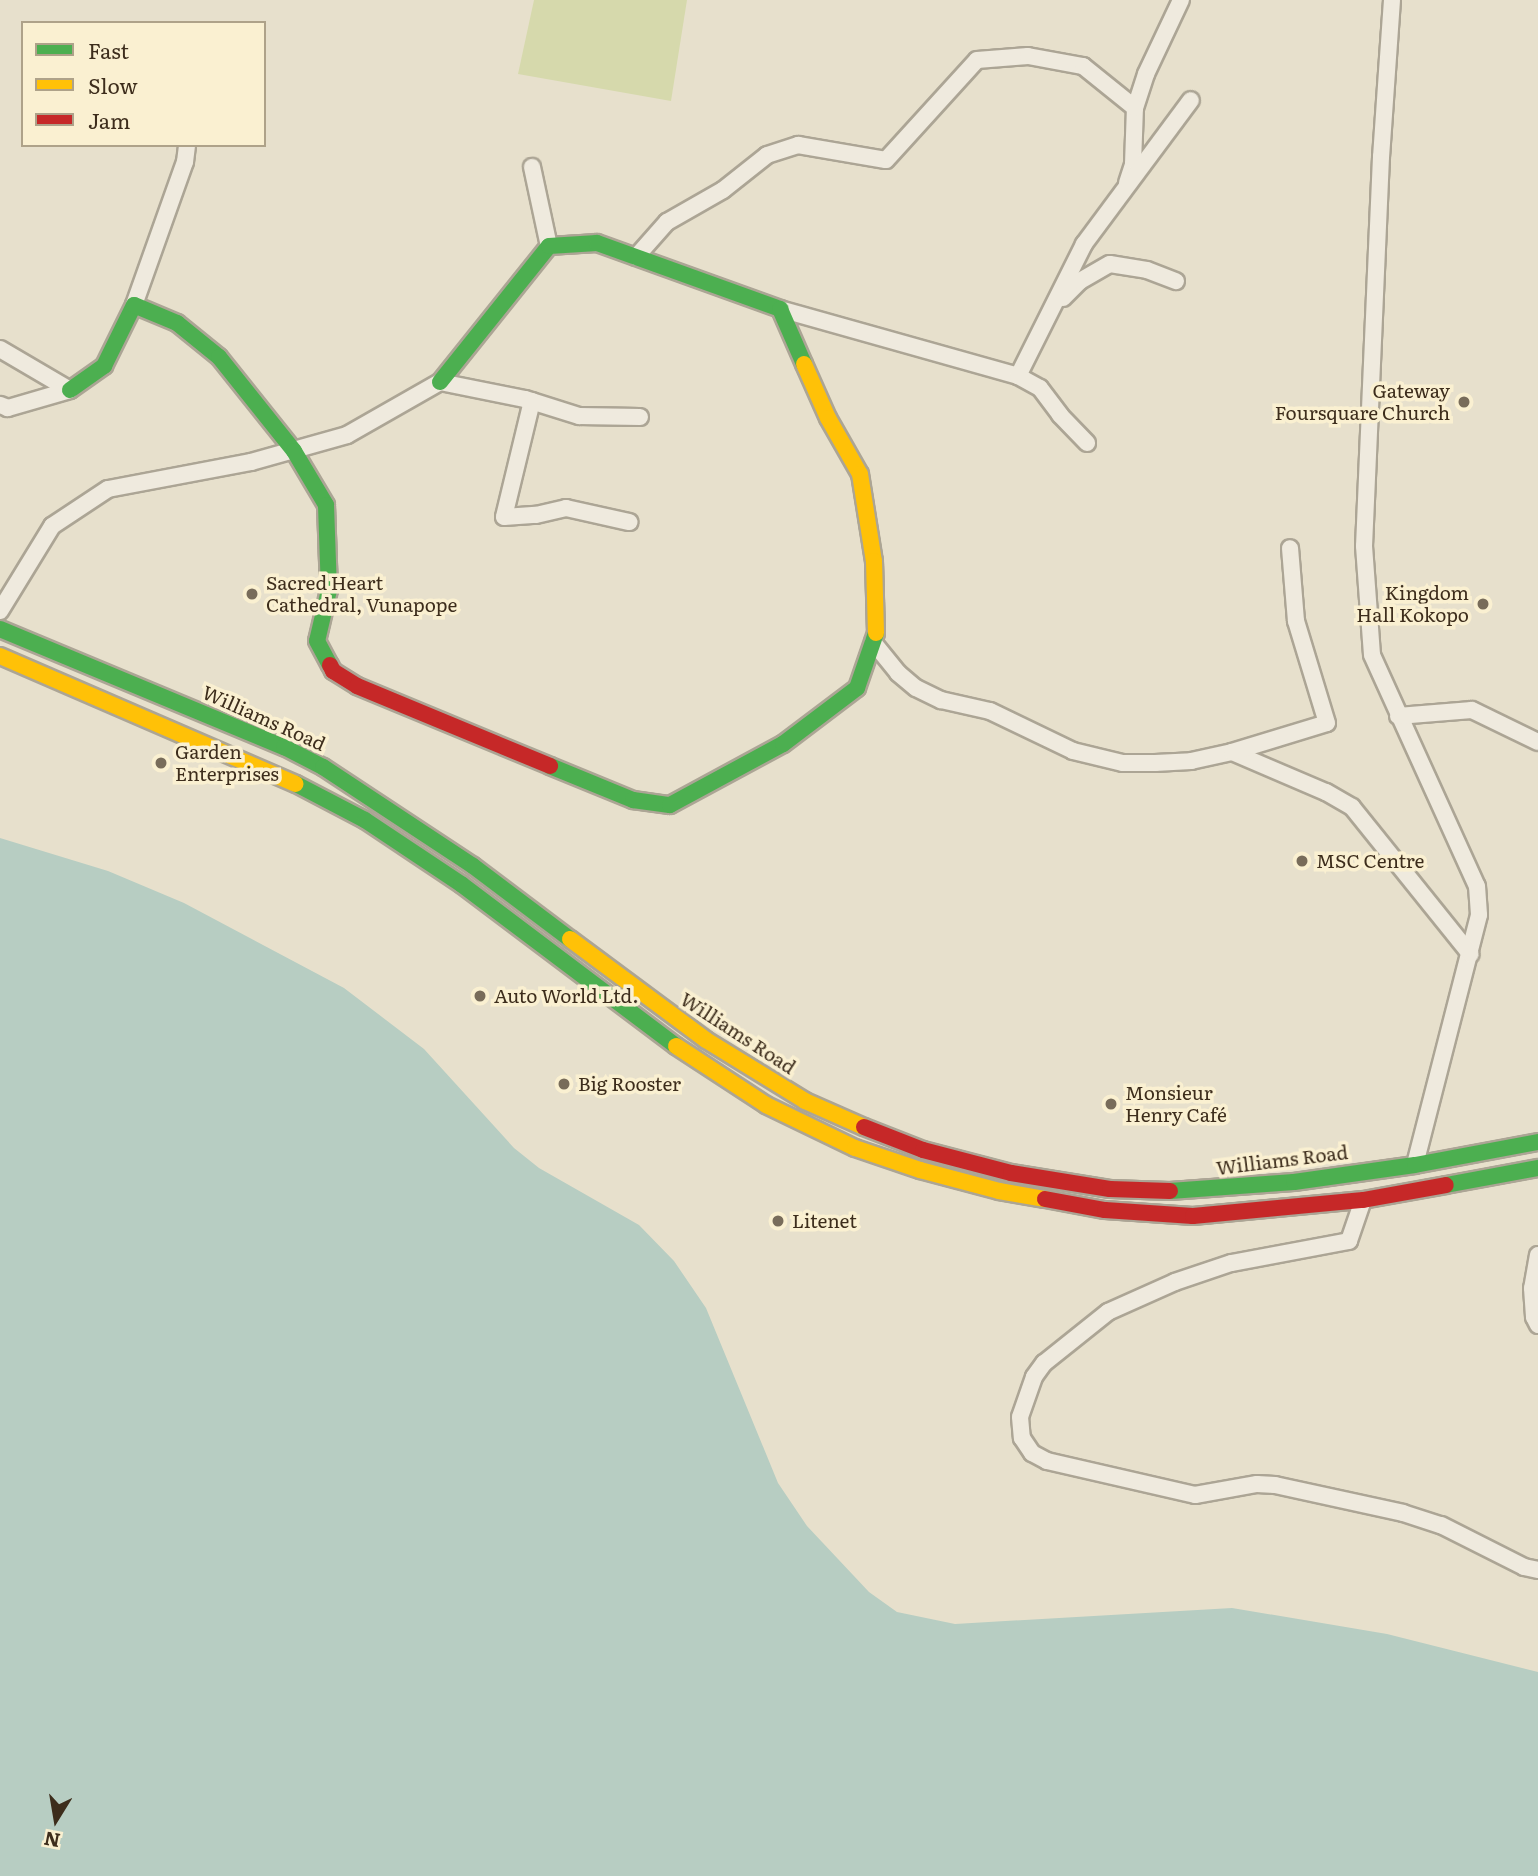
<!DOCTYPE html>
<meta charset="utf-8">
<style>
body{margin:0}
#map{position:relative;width:1538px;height:1876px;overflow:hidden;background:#e7e0cc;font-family:Literata,serif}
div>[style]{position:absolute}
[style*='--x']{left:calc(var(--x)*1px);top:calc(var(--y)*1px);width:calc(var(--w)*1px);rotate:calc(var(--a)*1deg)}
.green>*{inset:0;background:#d6d9ac}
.water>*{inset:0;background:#b7cdc2}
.roads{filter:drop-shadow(2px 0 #aca595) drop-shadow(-2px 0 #aca595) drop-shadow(0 2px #aca595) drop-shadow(0 -2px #aca595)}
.street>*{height:16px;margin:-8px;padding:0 8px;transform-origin:8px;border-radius:8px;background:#efeade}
.fast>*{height:16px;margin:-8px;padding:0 8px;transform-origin:8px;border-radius:8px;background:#4caf50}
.slow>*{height:16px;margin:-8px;padding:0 8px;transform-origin:8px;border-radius:8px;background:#ffc107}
.jam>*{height:16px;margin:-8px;padding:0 8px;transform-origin:8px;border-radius:8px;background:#c62828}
.dots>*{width:19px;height:19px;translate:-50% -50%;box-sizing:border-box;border:4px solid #faf0d1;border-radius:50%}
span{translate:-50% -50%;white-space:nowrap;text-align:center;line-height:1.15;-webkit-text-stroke:7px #faf0d1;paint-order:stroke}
.poi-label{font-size:19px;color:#3d2d1c}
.right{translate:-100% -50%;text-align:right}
.left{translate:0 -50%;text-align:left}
.street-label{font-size:19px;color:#3d2d1c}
.legend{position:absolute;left:21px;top:21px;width:245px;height:126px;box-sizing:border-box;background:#faf0d1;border:2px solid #aea289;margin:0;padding:9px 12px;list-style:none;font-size:21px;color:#3d2d1c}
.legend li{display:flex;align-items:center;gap:14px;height:35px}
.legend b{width:35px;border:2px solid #aea289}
.north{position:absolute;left:21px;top:1785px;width:70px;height:70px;-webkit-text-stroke:5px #faf0d1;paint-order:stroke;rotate:191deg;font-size:19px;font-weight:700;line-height:28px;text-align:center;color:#3d2d1c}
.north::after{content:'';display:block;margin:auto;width:24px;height:32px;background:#3d2d1c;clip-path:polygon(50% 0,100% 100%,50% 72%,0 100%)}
</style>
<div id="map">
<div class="green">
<i style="clip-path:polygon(534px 0,687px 0,671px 101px,518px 74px)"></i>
</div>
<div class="water">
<i style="clip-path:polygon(0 838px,108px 871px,184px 903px,344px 988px,424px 1049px,514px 1148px,539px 1168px,639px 1225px,674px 1261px,706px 1308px,778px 1483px,807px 1526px,869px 1592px,897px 1612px,955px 1624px,1232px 1608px,1387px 1634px,1538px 1672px,1538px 1876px,0 1876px)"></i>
</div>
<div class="roads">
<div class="street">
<i style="--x:1392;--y:0;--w:157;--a:94"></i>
<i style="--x:1381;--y:157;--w:389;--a:92.5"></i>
<i style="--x:1364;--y:546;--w:109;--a:85.8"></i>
<i style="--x:1372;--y:655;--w:254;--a:65.6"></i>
<i style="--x:1477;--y:886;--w:29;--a:86"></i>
<i style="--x:1479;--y:915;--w:258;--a:104.4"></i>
<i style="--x:532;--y:167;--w:81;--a:77.9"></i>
<i style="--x:1127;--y:183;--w:20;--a:-72"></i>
<i style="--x:1133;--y:164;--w:56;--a:-88"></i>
<i style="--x:1135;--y:108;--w:36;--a:-72"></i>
<i style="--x:1146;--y:74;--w:82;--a:-64.7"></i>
<i style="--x:636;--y:257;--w:47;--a:-48.5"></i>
<i style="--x:667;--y:222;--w:64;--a:-29.7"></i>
<i style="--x:723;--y:190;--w:56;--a:-38.5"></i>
<i style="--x:767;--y:155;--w:33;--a:-18"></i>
<i style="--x:798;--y:145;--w:89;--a:9.7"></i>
<i style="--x:886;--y:160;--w:135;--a:-47.7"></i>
<i style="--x:977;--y:60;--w:51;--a:-4.5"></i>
<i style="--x:1028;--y:56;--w:56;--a:10.3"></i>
<i style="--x:1083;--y:66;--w:67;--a:38.9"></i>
<i style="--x:1063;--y:298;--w:24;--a:-45"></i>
<i style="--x:1080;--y:281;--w:34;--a:-30"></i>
<i style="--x:1110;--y:264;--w:37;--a:9"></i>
<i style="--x:1147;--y:270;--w:31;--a:21"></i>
<i style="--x:134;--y:305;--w:152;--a:-70.4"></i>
<i style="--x:185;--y:162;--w:17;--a:-83"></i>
<i style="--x:780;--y:309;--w:247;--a:15.7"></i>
<i style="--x:1018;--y:376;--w:148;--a:-63.4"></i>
<i style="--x:1084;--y:244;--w:179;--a:-53.4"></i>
<i style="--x:0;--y:349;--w:81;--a:30.4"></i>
<i style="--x:70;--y:390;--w:65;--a:163.8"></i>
<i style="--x:8;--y:408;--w:9;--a:-159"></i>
<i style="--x:1018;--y:376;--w:25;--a:29"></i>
<i style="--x:1040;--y:388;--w:34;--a:53"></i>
<i style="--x:1060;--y:415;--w:39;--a:46"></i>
<i style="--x:532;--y:401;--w:119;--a:103.6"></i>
<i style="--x:504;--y:517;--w:32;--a:-4"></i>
<i style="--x:536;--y:515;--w:31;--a:-13"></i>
<i style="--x:566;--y:508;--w:65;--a:12.5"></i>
<i style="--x:0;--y:611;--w:100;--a:-58.5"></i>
<i style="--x:52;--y:526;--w:67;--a:-33.5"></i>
<i style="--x:108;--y:489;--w:146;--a:-10.7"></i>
<i style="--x:251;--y:462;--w:100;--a:-15.7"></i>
<i style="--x:347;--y:435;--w:107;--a:-29.7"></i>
<i style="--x:440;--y:382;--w:87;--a:11.3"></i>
<i style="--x:525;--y:399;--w:57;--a:17.5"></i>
<i style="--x:579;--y:416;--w:61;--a:0.9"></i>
<i style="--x:873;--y:642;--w:40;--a:51"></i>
<i style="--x:898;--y:673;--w:23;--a:40"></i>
<i style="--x:916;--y:688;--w:28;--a:26"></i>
<i style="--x:941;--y:700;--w:50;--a:12.7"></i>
<i style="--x:990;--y:711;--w:92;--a:25.7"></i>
<i style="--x:1073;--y:751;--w:51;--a:13.5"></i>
<i style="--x:1123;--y:763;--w:32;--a:0"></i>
<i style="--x:1155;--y:763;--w:36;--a:-3"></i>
<i style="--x:1191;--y:761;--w:42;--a:-12.4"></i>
<i style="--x:1232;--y:752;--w:102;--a:23.1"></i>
<i style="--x:1326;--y:792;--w:30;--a:30"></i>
<i style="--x:1352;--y:807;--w:189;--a:51.2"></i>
<i style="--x:1398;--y:716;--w:74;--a:-4.6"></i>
<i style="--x:1472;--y:710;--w:73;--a:25.9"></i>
<i style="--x:1232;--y:752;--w:99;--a:-17"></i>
<i style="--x:1327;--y:723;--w:107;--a:-106.9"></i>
<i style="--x:1296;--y:621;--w:73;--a:-94.7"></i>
<i style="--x:1363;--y:1200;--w:43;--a:108.9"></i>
<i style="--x:1349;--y:1241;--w:120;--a:169.4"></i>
<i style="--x:1231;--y:1263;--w:59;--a:161.3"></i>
<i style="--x:1175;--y:1282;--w:73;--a:155.9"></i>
<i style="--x:1108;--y:1312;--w:82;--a:141.4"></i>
<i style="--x:1044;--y:1363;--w:17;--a:126"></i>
<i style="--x:1034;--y:1377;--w:42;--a:109.3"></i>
<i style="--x:1020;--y:1417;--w:21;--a:85"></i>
<i style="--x:1022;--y:1438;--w:18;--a:56"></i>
<i style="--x:1032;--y:1453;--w:17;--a:28"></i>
<i style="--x:1047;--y:1461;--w:152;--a:12.9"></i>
<i style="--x:1195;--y:1495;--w:63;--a:-10.1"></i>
<i style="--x:1257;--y:1484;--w:18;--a:3"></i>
<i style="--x:1275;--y:1485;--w:131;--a:12.3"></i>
<i style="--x:1403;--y:1513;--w:40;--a:18"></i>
<i style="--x:1441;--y:1525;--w:93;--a:26.8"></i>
<i style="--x:1524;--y:1567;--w:14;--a:12"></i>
<i style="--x:1538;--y:1255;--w:34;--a:100"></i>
<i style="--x:1532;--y:1288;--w:29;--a:86"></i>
<i style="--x:1534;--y:1317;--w:9;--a:63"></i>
</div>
<div class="fast">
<i style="--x:440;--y:382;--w:174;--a:-51.3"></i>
<i style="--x:549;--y:246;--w:48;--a:-3.6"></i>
<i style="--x:597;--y:243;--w:195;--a:19.8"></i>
<i style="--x:780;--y:309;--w:60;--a:66.4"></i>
<i style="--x:70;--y:390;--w:42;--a:-35.2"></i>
<i style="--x:104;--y:366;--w:68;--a:-63.8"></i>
<i style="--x:134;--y:305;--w:47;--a:22.7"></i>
<i style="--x:177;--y:323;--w:54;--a:39"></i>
<i style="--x:219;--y:357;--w:120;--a:51.4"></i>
<i style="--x:294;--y:451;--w:63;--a:59.3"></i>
<i style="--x:326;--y:505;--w:85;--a:88"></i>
<i style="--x:329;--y:590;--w:52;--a:103.2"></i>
<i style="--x:317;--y:641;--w:27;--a:62"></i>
<i style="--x:0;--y:629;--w:308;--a:22.6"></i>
<i style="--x:284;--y:747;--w:44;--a:27.1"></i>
<i style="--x:323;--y:767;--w:180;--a:33.4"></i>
<i style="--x:473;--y:866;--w:121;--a:37"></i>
<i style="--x:550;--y:766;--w:90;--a:22.3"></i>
<i style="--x:633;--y:800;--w:37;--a:8"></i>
<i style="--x:670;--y:805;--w:128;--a:-28.4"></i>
<i style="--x:783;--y:744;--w:93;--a:-37.1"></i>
<i style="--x:857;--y:688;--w:58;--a:-70.9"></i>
<i style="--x:296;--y:784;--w:78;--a:27.6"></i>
<i style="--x:365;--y:820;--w:115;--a:33.7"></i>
<i style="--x:461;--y:884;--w:269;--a:37"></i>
<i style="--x:1446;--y:1185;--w:94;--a:-10.5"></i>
<i style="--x:1170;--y:1191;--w:124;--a:-4.2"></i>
<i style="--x:1294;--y:1182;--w:122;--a:-8"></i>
<i style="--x:1415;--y:1165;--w:125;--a:-10.6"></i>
</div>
<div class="slow">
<i style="--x:804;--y:364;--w:59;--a:66"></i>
<i style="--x:828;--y:418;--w:64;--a:60.3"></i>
<i style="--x:860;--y:474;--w:88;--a:80.9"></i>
<i style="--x:874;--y:561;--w:72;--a:88.4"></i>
<i style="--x:0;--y:656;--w:322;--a:23.4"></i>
<i style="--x:570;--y:939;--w:169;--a:36.6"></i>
<i style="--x:706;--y:1040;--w:116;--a:31.6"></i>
<i style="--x:805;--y:1101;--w:64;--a:23.8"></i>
<i style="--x:676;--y:1046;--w:108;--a:33.2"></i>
<i style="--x:766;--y:1105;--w:99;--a:25.8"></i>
<i style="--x:855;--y:1148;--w:69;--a:18.7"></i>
<i style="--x:920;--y:1170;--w:82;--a:14.9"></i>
<i style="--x:999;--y:1191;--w:47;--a:9.9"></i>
</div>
<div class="jam">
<i style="--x:330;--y:665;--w:7;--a:63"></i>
<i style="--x:333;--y:671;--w:28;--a:32"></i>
<i style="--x:357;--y:686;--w:209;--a:22.5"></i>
<i style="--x:864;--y:1127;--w:63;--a:21.3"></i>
<i style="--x:923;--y:1150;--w:91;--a:14.6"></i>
<i style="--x:1011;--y:1173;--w:100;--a:9.2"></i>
<i style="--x:1110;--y:1189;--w:60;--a:1.9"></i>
<i style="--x:1045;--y:1199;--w:61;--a:10.4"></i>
<i style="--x:1105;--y:1210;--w:88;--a:3.9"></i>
<i style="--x:1193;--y:1216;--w:171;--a:-5.4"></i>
<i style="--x:1363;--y:1200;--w:84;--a:-10.2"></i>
</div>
</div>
<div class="dots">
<i style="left:1464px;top:402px;background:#786c5a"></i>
<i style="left:252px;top:594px;background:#786c5a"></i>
<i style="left:1483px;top:604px;background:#786c5a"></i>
<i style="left:161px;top:763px;background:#786c5a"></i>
<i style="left:1302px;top:861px;background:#786c5a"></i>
<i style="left:480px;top:996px;background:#786c5a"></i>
<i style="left:564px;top:1084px;background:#786c5a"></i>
<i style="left:1111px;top:1104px;background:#786c5a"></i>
<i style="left:778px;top:1221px;background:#786c5a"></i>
</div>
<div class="poi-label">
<span class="right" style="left:1450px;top:402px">Gateway<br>Foursquare Church</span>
<span class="left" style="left:266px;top:594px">Sacred Heart<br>Cathedral, Vunapope</span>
<span class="right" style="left:1469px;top:604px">Kingdom<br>Hall Kokopo</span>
<span class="left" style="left:175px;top:763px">Garden<br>Enterprises</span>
<span class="left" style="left:1316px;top:861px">MSC Centre</span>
<span class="left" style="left:494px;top:996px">Auto World Ltd.</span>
<span class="left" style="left:578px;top:1084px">Big Rooster</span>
<span class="left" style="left:1125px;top:1104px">Monsieur<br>Henry Café</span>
<span class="left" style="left:792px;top:1221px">Litenet</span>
</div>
<div class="street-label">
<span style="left:264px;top:718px;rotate:24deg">Williams Road</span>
<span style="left:738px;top:1033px;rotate:33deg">Williams Road</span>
<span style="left:1282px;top:1160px;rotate:-7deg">Williams Road</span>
</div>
<ul class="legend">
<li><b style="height:9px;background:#4caf50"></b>Fast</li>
<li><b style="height:9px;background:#ffc107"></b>Slow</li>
<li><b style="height:9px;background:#c62828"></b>Jam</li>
</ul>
<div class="north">N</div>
</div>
